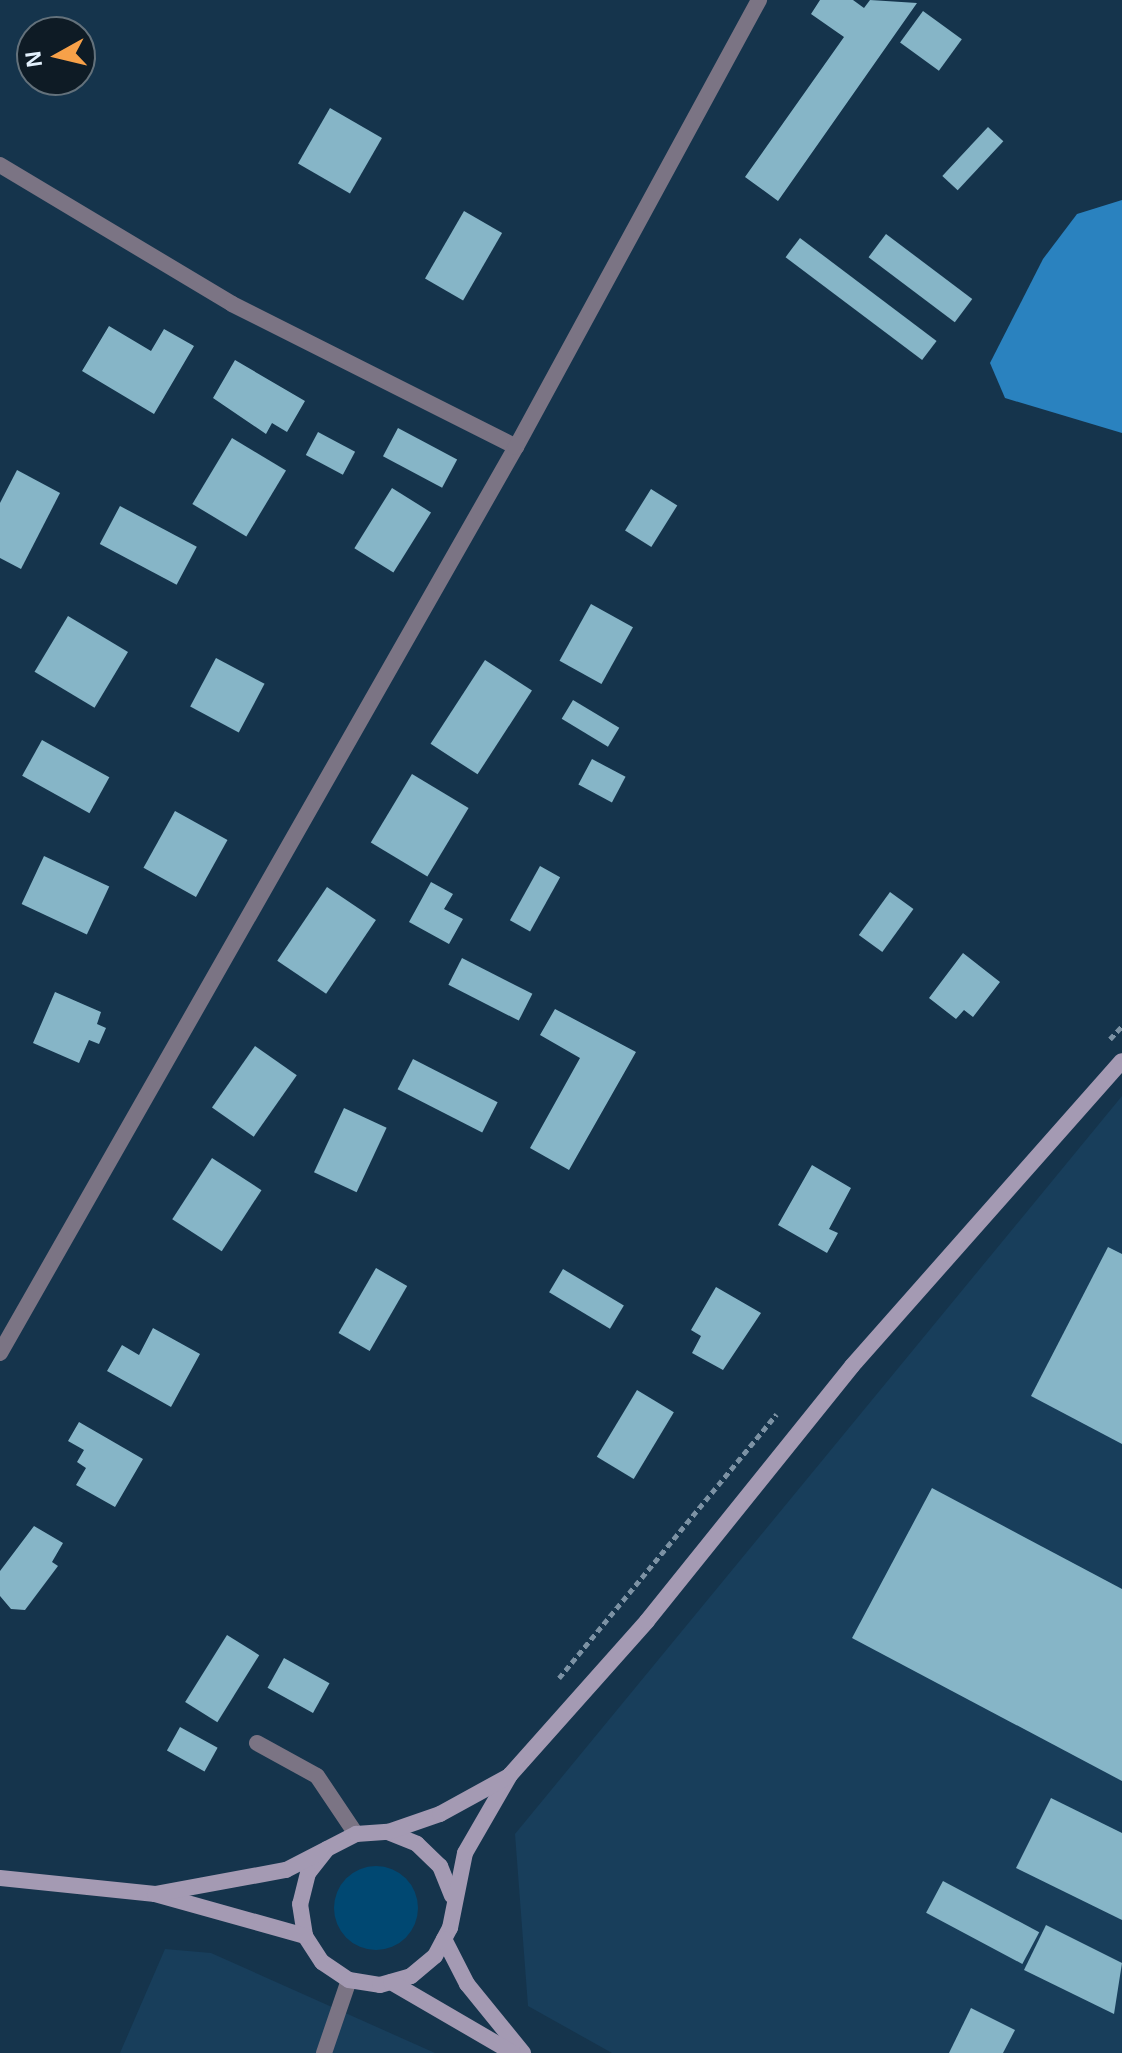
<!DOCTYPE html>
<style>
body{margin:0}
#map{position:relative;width:1122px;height:2053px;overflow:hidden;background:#15344c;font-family:Helvetica,sans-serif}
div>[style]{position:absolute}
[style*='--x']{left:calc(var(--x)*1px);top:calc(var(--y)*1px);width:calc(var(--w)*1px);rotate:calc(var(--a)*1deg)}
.built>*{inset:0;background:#183e5b}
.green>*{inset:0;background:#004872}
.round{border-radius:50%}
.water>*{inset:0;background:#2a82bf}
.building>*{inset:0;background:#86b5c7;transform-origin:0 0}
.path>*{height:5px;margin-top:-2.5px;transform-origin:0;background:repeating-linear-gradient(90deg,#7c92a4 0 6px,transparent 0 10px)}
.lane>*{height:16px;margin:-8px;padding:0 8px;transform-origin:8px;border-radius:8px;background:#7b7484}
.street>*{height:16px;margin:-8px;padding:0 8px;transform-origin:8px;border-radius:8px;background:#7b7484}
.secondary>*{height:16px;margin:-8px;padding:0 8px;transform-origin:8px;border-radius:8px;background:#a49ab3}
span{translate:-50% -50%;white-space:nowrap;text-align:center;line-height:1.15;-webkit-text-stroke:8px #0e1b25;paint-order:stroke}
.north{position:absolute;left:16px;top:16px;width:80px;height:80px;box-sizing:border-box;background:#0e1b25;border:2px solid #63717b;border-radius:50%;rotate:262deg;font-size:22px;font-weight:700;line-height:32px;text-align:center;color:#e3f1fd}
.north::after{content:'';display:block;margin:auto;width:28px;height:36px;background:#f7a149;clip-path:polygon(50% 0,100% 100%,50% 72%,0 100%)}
</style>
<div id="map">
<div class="built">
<div style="clip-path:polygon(1122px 1096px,1122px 2053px,612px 2053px,528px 2006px,515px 1834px)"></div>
<div style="clip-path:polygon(165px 1949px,211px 1953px,435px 2053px,120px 2053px)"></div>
</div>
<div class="green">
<div class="round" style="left:334px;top:1866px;width:84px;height:84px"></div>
</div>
<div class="water">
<div style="clip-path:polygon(1122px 200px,1122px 433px,1005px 398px,990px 363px,1043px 259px,1077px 214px)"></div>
</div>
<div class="building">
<div style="clip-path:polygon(820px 0,853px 0,864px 8px,870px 0,917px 3px,778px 201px,745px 177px,844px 37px,811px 14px)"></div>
<div style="left:923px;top:11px;width:48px;height:39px;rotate:36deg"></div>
<div style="left:330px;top:108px;width:60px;height:64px;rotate:30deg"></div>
<div style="left:988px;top:127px;width:21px;height:67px;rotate:43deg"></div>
<div style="left:464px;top:211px;width:44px;height:78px;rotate:30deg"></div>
<div style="left:886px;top:234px;width:108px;height:29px;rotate:37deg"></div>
<div style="left:800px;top:238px;width:171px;height:24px;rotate:37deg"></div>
<div style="clip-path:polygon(109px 326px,151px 351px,164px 329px,194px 346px,154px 414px,82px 371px)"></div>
<div style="clip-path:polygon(235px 360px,305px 401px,287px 432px,272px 423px,266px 434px,213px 398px)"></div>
<div style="left:398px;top:428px;width:67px;height:32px;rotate:28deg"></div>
<div style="left:318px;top:432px;width:42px;height:26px;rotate:28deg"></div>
<div style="left:232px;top:438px;width:63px;height:77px;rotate:31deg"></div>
<div style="clip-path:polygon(17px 470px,60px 493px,21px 569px,0 558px,0 503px)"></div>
<div style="left:392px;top:488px;width:46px;height:71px;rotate:32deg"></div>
<div style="left:651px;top:489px;width:31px;height:49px;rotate:32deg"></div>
<div style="left:120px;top:506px;width:87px;height:43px;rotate:28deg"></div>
<div style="left:591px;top:604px;width:48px;height:65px;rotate:29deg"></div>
<div style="left:68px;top:616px;width:70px;height:65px;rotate:31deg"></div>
<div style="left:216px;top:658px;width:55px;height:55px;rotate:28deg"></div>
<div style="left:485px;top:660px;width:56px;height:100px;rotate:33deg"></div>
<div style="left:573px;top:700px;width:54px;height:22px;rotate:31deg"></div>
<div style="left:42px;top:740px;width:77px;height:41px;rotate:29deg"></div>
<div style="left:592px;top:759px;width:38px;height:29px;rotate:28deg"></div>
<div style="left:412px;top:774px;width:66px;height:80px;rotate:31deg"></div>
<div style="left:175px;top:811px;width:60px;height:65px;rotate:29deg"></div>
<div style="left:44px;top:856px;width:72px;height:53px;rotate:25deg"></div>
<div style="left:540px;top:866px;width:23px;height:62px;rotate:29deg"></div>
<div style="clip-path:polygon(431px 882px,453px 894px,444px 909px,463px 919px,449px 944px,409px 922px)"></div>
<div style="left:327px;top:887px;width:59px;height:89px;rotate:34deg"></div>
<div style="left:890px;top:892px;width:29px;height:53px;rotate:36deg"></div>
<div style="clip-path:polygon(963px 953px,1000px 982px,973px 1017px,964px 1010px,956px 1019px,929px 998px)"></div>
<div style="left:462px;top:958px;width:79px;height:30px;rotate:27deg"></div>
<div style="clip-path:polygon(55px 992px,101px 1012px,97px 1024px,106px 1028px,99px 1044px,89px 1040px,79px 1063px,33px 1043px)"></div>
<div style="clip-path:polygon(555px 1009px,636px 1052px,569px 1170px,530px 1148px,580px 1058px,540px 1035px)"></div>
<div style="left:255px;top:1046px;width:51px;height:75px;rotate:35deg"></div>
<div style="left:413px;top:1059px;width:95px;height:34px;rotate:27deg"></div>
<div style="left:344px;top:1108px;width:47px;height:71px;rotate:25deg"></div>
<div style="left:212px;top:1158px;width:59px;height:73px;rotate:33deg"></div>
<div style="clip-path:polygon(812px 1165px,851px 1188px,829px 1229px,838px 1233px,827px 1253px,778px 1225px)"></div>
<div style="clip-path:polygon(1108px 1247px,1122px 1254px,1122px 1444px,1031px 1396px)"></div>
<div style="left:376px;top:1268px;width:36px;height:75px;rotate:30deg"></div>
<div style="left:563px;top:1269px;width:71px;height:27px;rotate:31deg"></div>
<div style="clip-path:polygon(716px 1287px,761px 1313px,723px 1370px,692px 1353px,701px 1336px,691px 1330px)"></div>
<div style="clip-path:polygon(153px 1328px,200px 1354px,171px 1407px,107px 1371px,122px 1345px,139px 1355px)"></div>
<div style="left:637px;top:1390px;width:43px;height:78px;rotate:31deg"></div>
<div style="clip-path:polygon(79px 1422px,143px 1459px,115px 1507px,76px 1485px,86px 1468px,77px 1462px,84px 1450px,68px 1441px)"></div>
<div style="clip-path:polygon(932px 1488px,1122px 1589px,1122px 1781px,852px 1638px)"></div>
<div style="clip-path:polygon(34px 1526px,63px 1543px,52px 1562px,58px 1566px,25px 1610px,11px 1609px,0 1596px,0 1571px)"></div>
<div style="left:227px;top:1635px;width:38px;height:79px;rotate:32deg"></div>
<div style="left:284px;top:1658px;width:52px;height:34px;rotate:29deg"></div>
<div style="left:180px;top:1727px;width:43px;height:27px;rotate:29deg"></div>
<div style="clip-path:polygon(1051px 1798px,1122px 1833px,1122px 1920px,1016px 1868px)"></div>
<div style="left:943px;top:1881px;width:109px;height:36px;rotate:28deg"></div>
<div style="clip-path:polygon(1046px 1925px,1122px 1963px,1114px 2014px,1024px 1970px)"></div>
<div style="clip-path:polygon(971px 2008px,1015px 2030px,1003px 2053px,949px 2053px)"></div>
</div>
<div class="path">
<div style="--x:1110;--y:1039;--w:18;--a:-47"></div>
<div style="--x:559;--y:1678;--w:342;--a:-50.5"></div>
</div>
<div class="lane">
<div style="--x:257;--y:1743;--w:68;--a:28.8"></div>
<div style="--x:317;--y:1776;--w:70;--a:56.1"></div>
<div style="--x:324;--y:2053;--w:77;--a:-71.1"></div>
</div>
<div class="street">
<div style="--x:0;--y:165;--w:270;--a:30.9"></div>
<div style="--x:232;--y:304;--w:318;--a:26.7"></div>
<div style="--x:0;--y:1353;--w:1043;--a:-60.34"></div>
<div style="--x:516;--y:447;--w:509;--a:-61.47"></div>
</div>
<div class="secondary">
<div style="--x:388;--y:1832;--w:31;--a:22"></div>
<div style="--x:417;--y:1844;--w:32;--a:44"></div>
<div style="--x:440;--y:1866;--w:32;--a:68"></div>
<div style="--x:327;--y:1849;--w:31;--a:128"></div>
<div style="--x:308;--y:1873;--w:32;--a:104"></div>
<div style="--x:300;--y:1904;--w:32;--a:81"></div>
<div style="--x:305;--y:1936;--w:31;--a:57"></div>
<div style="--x:322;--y:1962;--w:32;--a:34"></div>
<div style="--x:349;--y:1980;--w:31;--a:9"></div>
<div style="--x:380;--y:1985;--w:32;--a:-16"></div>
<div style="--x:411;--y:1976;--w:31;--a:-40"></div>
<div style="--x:435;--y:1956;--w:32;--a:-62"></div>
<div style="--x:450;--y:1928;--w:76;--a:-78.7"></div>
<div style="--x:465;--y:1853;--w:90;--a:-60"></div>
<div style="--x:510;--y:1775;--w:206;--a:-48.3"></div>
<div style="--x:647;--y:1621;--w:327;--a:-51.2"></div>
<div style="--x:852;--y:1366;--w:407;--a:-48.5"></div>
<div style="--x:0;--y:1878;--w:156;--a:5.9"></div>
<div style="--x:155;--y:1894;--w:156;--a:15.6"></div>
<div style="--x:155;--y:1894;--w:133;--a:-10.4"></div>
<div style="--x:286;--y:1870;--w:79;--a:-27.2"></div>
<div style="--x:356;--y:1834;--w:32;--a:-4"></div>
<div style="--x:388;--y:1832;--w:55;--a:-19.1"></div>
<div style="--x:440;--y:1814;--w:79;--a:-28.8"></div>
<div style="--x:444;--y:1939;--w:51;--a:62.9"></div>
<div style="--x:467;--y:1984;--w:89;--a:50.9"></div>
<div style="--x:391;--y:1982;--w:141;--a:30.2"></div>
</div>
<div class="north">N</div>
</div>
